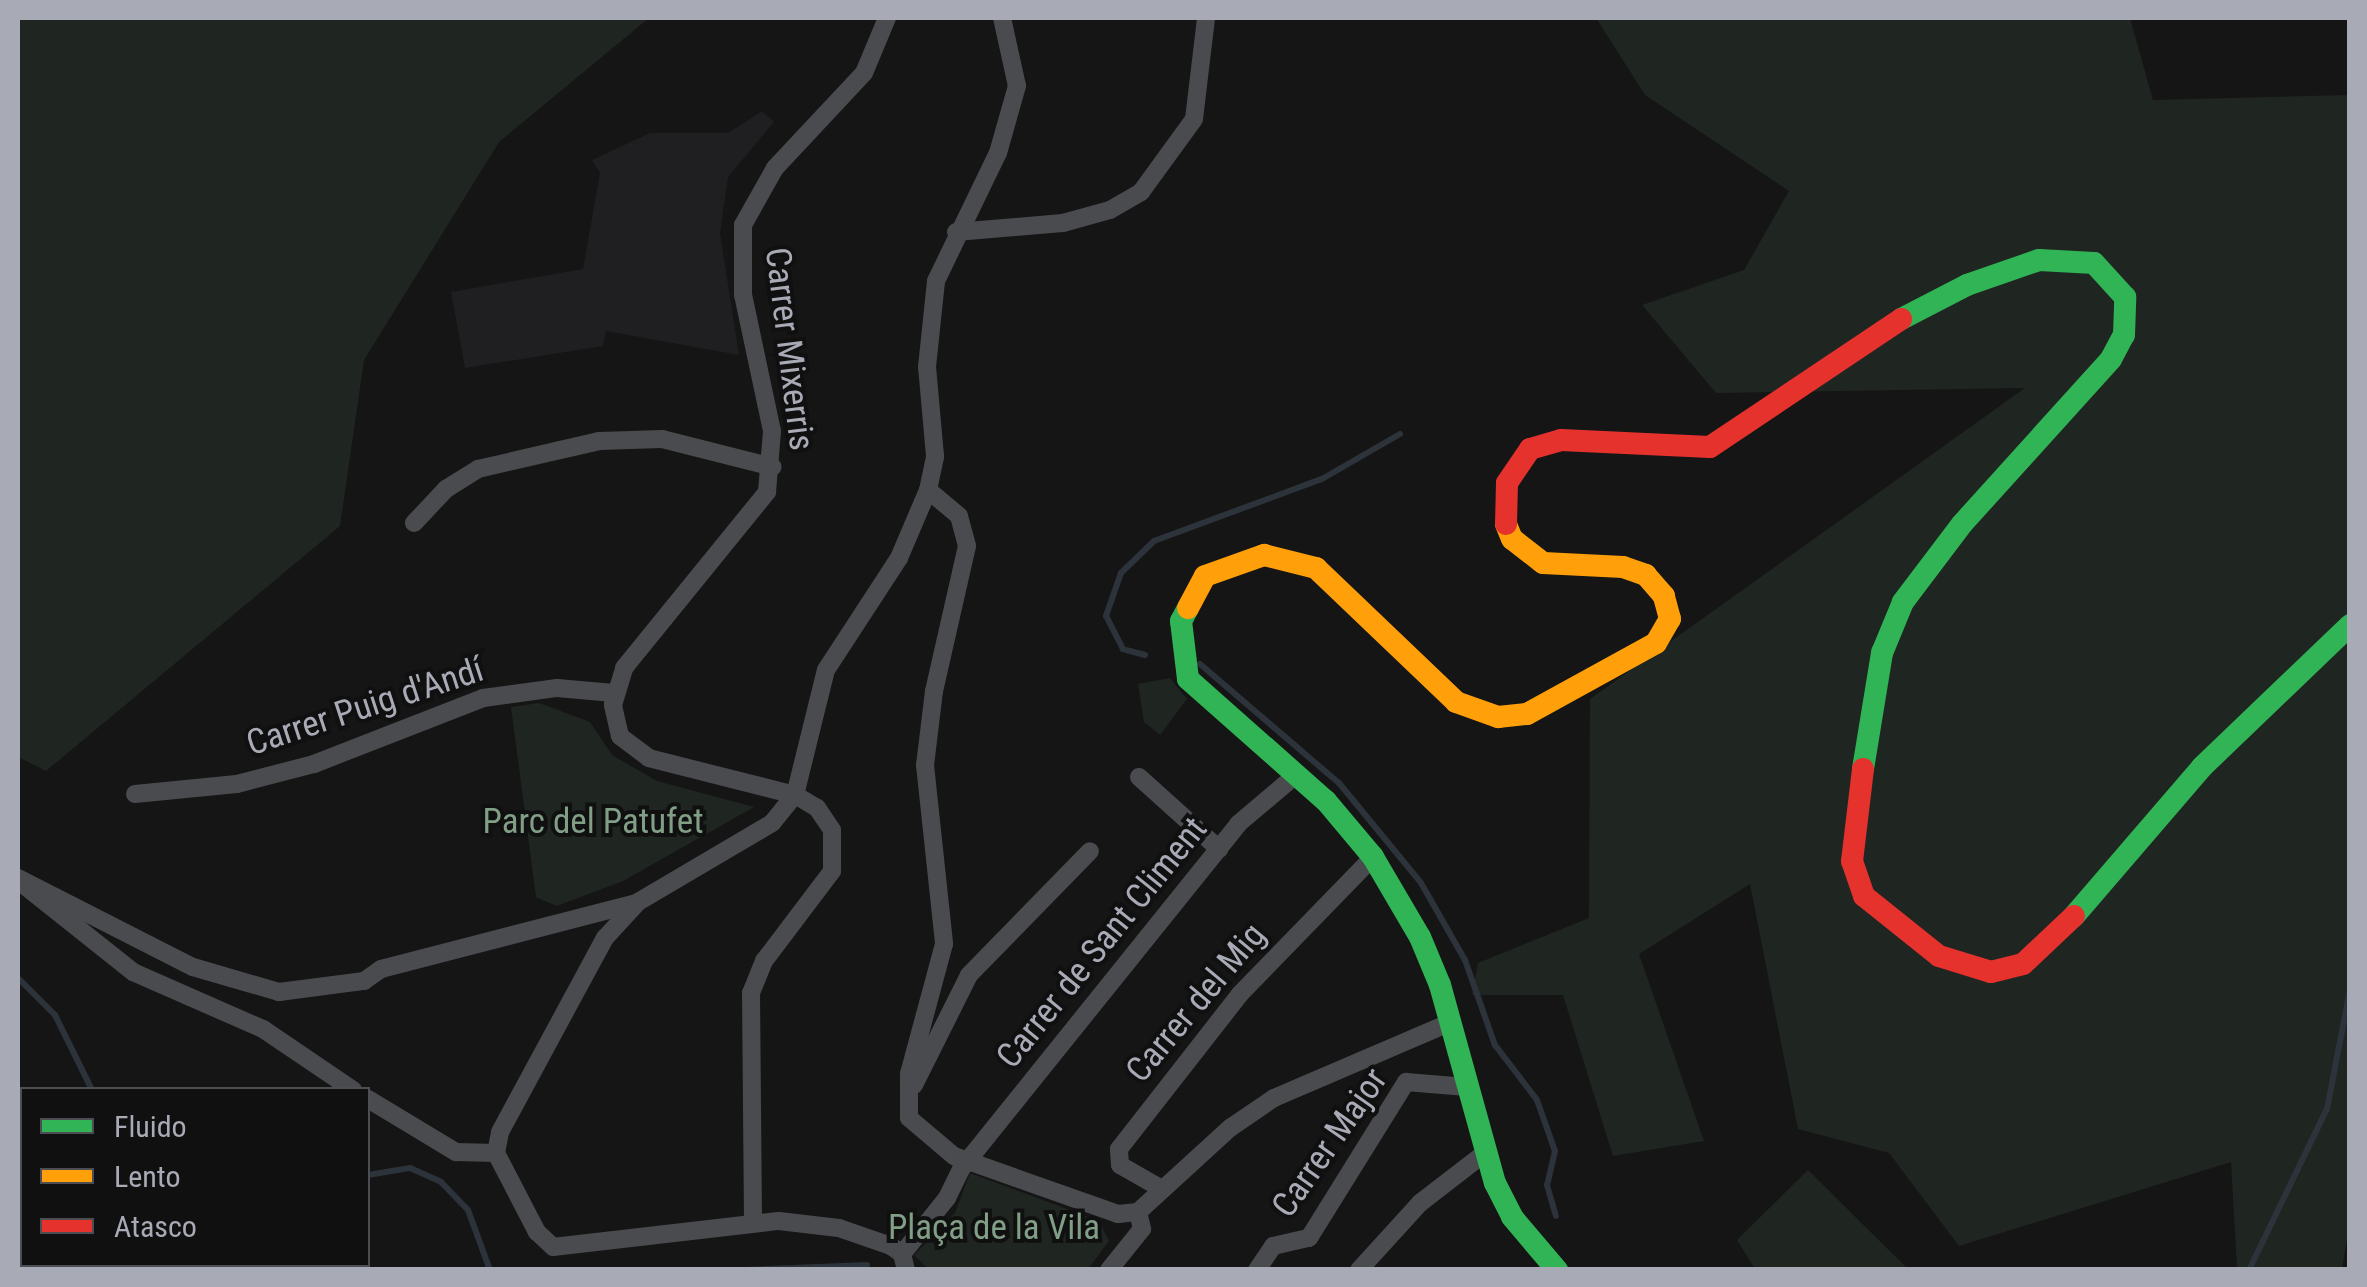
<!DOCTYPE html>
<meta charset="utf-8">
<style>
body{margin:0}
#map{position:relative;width:2367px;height:1287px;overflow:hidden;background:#151516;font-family:"Roboto Condensed",sans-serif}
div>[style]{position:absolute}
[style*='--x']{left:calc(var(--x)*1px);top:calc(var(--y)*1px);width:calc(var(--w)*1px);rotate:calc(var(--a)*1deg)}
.built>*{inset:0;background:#1f1f21}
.green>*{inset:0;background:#1f2521}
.stream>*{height:6px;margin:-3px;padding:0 3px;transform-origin:3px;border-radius:3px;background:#2d333a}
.street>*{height:18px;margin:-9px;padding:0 9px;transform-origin:9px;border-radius:9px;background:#4a4b4e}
.fast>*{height:22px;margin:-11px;padding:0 11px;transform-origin:11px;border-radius:11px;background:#30b455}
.slow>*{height:22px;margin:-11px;padding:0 11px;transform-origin:11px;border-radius:11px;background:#ff9f0a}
.jam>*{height:22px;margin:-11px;padding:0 11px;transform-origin:11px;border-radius:11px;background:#e5322d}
span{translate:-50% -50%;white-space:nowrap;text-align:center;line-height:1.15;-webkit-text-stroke:8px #101011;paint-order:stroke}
.street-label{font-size:35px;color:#a8aab5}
.park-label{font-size:35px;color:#819e87}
.frame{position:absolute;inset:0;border:20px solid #a8aab5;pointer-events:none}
.legend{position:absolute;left:20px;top:1087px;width:350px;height:180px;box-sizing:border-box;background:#101011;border:2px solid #4d4e53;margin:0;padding:12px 18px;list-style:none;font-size:30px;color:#a8aab5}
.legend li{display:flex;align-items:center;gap:20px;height:50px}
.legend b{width:50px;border:2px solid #4d4e53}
</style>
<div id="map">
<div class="built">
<div style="clip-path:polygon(762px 111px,774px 122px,728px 177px,720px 233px,739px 355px,606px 331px,603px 346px,465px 368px,451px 292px,583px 269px,600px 173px,592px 160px,650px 133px,728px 133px)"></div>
<div style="clip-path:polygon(18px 1177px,22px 1264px,62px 1269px,18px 1269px)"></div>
</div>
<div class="green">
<div style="clip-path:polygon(18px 18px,649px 18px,499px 142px,364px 360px,340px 526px,46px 771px,18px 757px)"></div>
<div style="clip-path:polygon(1596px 18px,2130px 18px,2153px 100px,2349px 95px,2350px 1221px,2342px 1269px,2237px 1269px,2231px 1162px,1959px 1246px,1889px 1153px,1798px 1129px,1750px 884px,1639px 954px,1704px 1141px,1613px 1156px,1563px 995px,1472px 995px,1478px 963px,1589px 918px,1590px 699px,2025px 388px,1716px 393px,1642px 305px,1744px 270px,1789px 191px,1645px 95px)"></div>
<div style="clip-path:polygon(1170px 678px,1187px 699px,1160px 735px,1144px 722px,1138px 684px)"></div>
<div style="clip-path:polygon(539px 703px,590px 722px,612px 755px,657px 781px,754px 807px,623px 881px,557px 906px,542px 900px,536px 897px,511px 707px)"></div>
<div style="clip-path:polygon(1808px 1170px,1908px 1269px,1755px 1269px,1737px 1240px)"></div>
<div style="clip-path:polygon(970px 1173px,1099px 1221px,1109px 1241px,1088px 1269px,928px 1269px,914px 1255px,955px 1213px)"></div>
</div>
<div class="stream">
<div style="--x:1145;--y:655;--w:23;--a:-165"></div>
<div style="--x:1123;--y:649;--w:37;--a:-117"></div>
<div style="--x:1106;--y:616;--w:46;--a:-70.8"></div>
<div style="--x:1121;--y:573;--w:46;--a:-44.1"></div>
<div style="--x:1154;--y:541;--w:179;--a:-20.3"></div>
<div style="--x:1322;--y:479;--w:90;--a:-30"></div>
<div style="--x:1200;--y:664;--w:183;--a:40.6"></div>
<div style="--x:1339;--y:783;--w:129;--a:50.6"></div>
<div style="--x:1421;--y:883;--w:89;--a:60.3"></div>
<div style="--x:1465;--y:960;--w:90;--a:70.6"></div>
<div style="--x:1495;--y:1045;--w:69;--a:52.6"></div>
<div style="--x:1537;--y:1100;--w:54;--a:70.6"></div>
<div style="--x:1555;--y:1151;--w:35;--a:103"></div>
<div style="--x:1547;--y:1185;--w:32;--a:74"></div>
<div style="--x:18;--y:978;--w:52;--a:45"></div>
<div style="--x:55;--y:1015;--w:84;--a:63.7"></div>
<div style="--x:368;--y:1175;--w:43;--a:-9.5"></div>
<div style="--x:410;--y:1168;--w:34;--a:24"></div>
<div style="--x:441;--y:1182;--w:39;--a:46"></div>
<div style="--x:468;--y:1210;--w:64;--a:69.9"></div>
<div style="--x:745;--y:1270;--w:122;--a:-2.3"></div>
<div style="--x:2249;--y:1270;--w:179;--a:-64.2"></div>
<div style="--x:2327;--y:1109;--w:122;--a:-79.1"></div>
</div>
<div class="street">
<div style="--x:956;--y:232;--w:107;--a:-4.8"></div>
<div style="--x:1063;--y:223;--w:49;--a:-15.5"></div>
<div style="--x:1110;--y:210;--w:36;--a:-30"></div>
<div style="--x:1141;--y:192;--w:90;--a:-54"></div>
<div style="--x:1194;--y:119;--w:102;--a:-83.2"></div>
<div style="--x:928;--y:490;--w:40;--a:40"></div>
<div style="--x:959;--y:516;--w:31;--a:75"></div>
<div style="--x:967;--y:546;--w:149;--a:102.8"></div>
<div style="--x:934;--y:691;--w:75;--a:96.9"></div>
<div style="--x:925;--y:765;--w:180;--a:83.9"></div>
<div style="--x:944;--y:944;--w:135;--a:105.1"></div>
<div style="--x:909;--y:1074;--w:44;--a:90"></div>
<div style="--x:909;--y:1118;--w:59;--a:40.2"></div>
<div style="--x:954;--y:1156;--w:174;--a:19.5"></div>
<div style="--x:1118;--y:1214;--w:20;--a:-6"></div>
<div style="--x:414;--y:523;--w:47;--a:-46.7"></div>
<div style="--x:446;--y:489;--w:38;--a:-32"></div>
<div style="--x:478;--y:469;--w:124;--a:-13"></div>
<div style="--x:599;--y:441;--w:63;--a:-1.8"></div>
<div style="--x:662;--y:439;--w:114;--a:14.2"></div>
<div style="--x:1139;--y:777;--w:108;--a:42"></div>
<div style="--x:135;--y:794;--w:102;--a:-5.6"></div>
<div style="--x:237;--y:784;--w:80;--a:-14.6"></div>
<div style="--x:314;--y:764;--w:181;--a:-21.3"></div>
<div style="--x:483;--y:698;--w:75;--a:-7.7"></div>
<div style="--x:557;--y:688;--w:57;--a:5"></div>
<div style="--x:18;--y:878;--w:196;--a:27"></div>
<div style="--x:193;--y:967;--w:90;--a:16.2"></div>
<div style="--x:279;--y:992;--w:86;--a:-7.4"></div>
<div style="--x:364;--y:981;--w:21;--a:-35"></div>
<div style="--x:381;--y:969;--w:264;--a:-14.5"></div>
<div style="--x:25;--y:886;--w:138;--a:38.5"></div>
<div style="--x:133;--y:972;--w:142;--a:23.7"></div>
<div style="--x:263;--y:1029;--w:109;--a:34.1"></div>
<div style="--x:914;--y:1085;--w:123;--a:-63.4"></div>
<div style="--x:969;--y:975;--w:173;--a:-45.7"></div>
<div style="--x:368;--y:1099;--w:103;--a:31.1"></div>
<div style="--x:456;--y:1152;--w:40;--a:1.4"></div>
<div style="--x:496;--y:1153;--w:21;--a:-79"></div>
<div style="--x:500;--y:1132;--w:221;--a:-61.6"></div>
<div style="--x:605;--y:938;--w:49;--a:-47.5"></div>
<div style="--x:638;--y:902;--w:156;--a:-30.5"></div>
<div style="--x:772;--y:823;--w:36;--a:-51"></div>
<div style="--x:795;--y:795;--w:129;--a:-76.1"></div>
<div style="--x:826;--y:670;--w:134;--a:-56.9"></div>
<div style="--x:899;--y:558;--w:74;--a:-66.9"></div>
<div style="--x:928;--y:490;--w:35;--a:-78"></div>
<div style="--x:935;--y:456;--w:89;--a:-95.1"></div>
<div style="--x:927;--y:367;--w:86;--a:-84"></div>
<div style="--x:936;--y:281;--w:142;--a:-64.2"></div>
<div style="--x:998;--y:153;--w:70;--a:-74.2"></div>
<div style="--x:1017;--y:86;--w:70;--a:-102.4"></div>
<div style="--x:496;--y:1153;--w:89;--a:62.6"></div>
<div style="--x:537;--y:1232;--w:22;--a:43"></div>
<div style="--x:553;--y:1247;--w:227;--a:-6.6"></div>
<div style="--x:779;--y:1221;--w:60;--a:6.7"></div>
<div style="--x:839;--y:1228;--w:55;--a:19.1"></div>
<div style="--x:891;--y:1246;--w:14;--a:36"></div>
<div style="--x:902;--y:1254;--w:16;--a:76"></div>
<div style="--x:1162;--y:1189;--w:48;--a:-150.3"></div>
<div style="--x:1120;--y:1165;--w:16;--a:-94"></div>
<div style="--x:1119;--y:1149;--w:197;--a:-52"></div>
<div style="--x:1240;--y:994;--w:191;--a:-45.8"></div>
<div style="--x:1138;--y:1212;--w:125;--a:-42.4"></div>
<div style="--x:1230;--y:1128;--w:53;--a:-34.3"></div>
<div style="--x:1274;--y:1098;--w:193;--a:-23.2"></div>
<div style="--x:753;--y:1221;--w:228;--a:-90.5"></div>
<div style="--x:751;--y:993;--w:35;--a:-68"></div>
<div style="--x:764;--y:961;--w:113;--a:-52.9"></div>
<div style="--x:832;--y:871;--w:41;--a:-90"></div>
<div style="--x:832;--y:830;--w:27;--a:-124"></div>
<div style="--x:817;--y:808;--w:26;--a:-149"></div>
<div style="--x:795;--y:795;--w:151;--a:-165.8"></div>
<div style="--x:649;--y:758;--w:36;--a:-143"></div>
<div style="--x:620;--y:736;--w:32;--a:-103"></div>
<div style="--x:613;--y:705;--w:39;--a:-73"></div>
<div style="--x:624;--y:668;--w:227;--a:-50.9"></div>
<div style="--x:767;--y:492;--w:61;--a:-85.3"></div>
<div style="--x:772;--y:431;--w:139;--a:-102"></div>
<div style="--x:743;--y:295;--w:70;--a:-90"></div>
<div style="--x:743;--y:225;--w:65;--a:-60.7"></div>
<div style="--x:775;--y:168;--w:130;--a:-46.9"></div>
<div style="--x:864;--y:73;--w:60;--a:-67.3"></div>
<div style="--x:902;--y:1254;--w:72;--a:-51.2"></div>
<div style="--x:947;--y:1198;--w:32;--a:-64"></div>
<div style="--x:961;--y:1169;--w:442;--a:-51.2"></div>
<div style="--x:1238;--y:824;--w:76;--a:-40.2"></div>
<div style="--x:197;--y:1264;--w:37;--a:9"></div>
<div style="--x:128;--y:1270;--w:8;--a:-50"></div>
<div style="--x:1109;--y:1270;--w:53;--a:-51.2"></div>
<div style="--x:1142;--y:1229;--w:17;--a:-103"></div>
<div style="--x:1257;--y:1270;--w:29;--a:-56"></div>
<div style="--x:1273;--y:1246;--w:37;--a:-13"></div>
<div style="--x:1309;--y:1238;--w:184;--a:-58.1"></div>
<div style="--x:1406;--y:1082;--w:61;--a:4.7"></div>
<div style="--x:1359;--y:1270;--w:91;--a:-47.7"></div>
<div style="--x:1420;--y:1203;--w:82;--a:-37.6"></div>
</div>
<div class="fast">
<div style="--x:1188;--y:608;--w:15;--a:118"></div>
<div style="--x:1181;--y:621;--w:58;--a:83.1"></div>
<div style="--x:1188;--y:679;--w:184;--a:41.5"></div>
<div style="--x:1326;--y:801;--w:73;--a:50"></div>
<div style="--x:1373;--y:857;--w:93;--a:59.6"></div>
<div style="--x:1420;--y:937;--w:52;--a:67.4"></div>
<div style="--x:1440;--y:985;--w:205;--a:74.5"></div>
<div style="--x:1495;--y:1183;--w:38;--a:63"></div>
<div style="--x:1512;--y:1217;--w:70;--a:49.7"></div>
<div style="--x:1863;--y:769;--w:118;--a:-80.7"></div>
<div style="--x:1882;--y:653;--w:55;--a:-67.6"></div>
<div style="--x:1903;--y:602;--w:98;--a:-52.9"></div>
<div style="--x:1962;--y:524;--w:222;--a:-47.9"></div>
<div style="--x:2111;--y:359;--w:27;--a:-62"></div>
<div style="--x:2124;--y:335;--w:38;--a:-88"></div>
<div style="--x:2125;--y:297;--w:46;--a:-132.4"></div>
<div style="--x:2094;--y:263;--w:55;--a:-176.9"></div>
<div style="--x:2039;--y:260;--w:76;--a:160.9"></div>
<div style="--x:1967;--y:285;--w:74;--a:152.7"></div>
<div style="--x:2074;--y:916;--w:196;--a:-49.3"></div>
<div style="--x:2202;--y:767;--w:205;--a:-43.8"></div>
</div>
<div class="slow">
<div style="--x:1188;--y:608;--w:36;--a:-62"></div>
<div style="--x:1205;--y:576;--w:63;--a:-19.6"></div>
<div style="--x:1264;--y:555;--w:54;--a:14"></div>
<div style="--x:1316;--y:568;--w:194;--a:43.7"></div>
<div style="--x:1456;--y:702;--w:45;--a:19.7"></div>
<div style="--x:1498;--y:717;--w:29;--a:-6"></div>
<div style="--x:1527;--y:714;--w:147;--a:-28.8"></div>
<div style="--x:1656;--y:643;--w:28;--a:-60"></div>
<div style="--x:1670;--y:619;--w:24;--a:-105"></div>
<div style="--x:1664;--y:596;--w:28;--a:-131"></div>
<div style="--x:1646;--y:575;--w:24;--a:-161"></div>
<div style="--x:1623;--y:567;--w:80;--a:-177.1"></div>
<div style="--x:1543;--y:563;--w:39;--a:-142"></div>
<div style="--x:1512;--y:539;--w:16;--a:-112"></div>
</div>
<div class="jam">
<div style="--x:1506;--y:524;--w:41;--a:-88.6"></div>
<div style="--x:1507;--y:483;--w:41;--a:-55.9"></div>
<div style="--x:1530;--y:449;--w:32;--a:-16"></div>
<div style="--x:1561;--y:440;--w:149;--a:2.7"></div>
<div style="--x:1710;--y:447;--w:230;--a:-33.8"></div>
<div style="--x:1863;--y:769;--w:93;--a:96.8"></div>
<div style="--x:1852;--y:861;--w:37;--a:71"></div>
<div style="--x:1864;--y:896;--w:96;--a:38.7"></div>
<div style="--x:1939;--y:956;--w:54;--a:17.1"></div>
<div style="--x:1991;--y:972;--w:33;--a:-14"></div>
<div style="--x:2023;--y:964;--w:70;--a:-43.3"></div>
</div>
<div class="street-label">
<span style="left:789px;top:349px;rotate:83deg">Carrer Mixerris</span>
<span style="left:365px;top:707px;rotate:-18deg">Carrer Puig d'Andí</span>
<span style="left:1102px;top:943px;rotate:-51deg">Carrer de Sant Climent</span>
<span style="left:1196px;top:1003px;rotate:-50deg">Carrer del Mig</span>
<span style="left:1330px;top:1143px;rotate:-55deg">Carrer Major</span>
</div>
<div class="park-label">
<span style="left:593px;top:822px">Parc del Patufet</span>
<span style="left:994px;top:1228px">Plaça de la Vila</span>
</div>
<div class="frame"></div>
<ul class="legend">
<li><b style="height:12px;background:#30b455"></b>Fluido</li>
<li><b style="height:12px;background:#ff9f0a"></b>Lento</li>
<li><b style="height:12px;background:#e5322d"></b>Atasco</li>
</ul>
</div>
